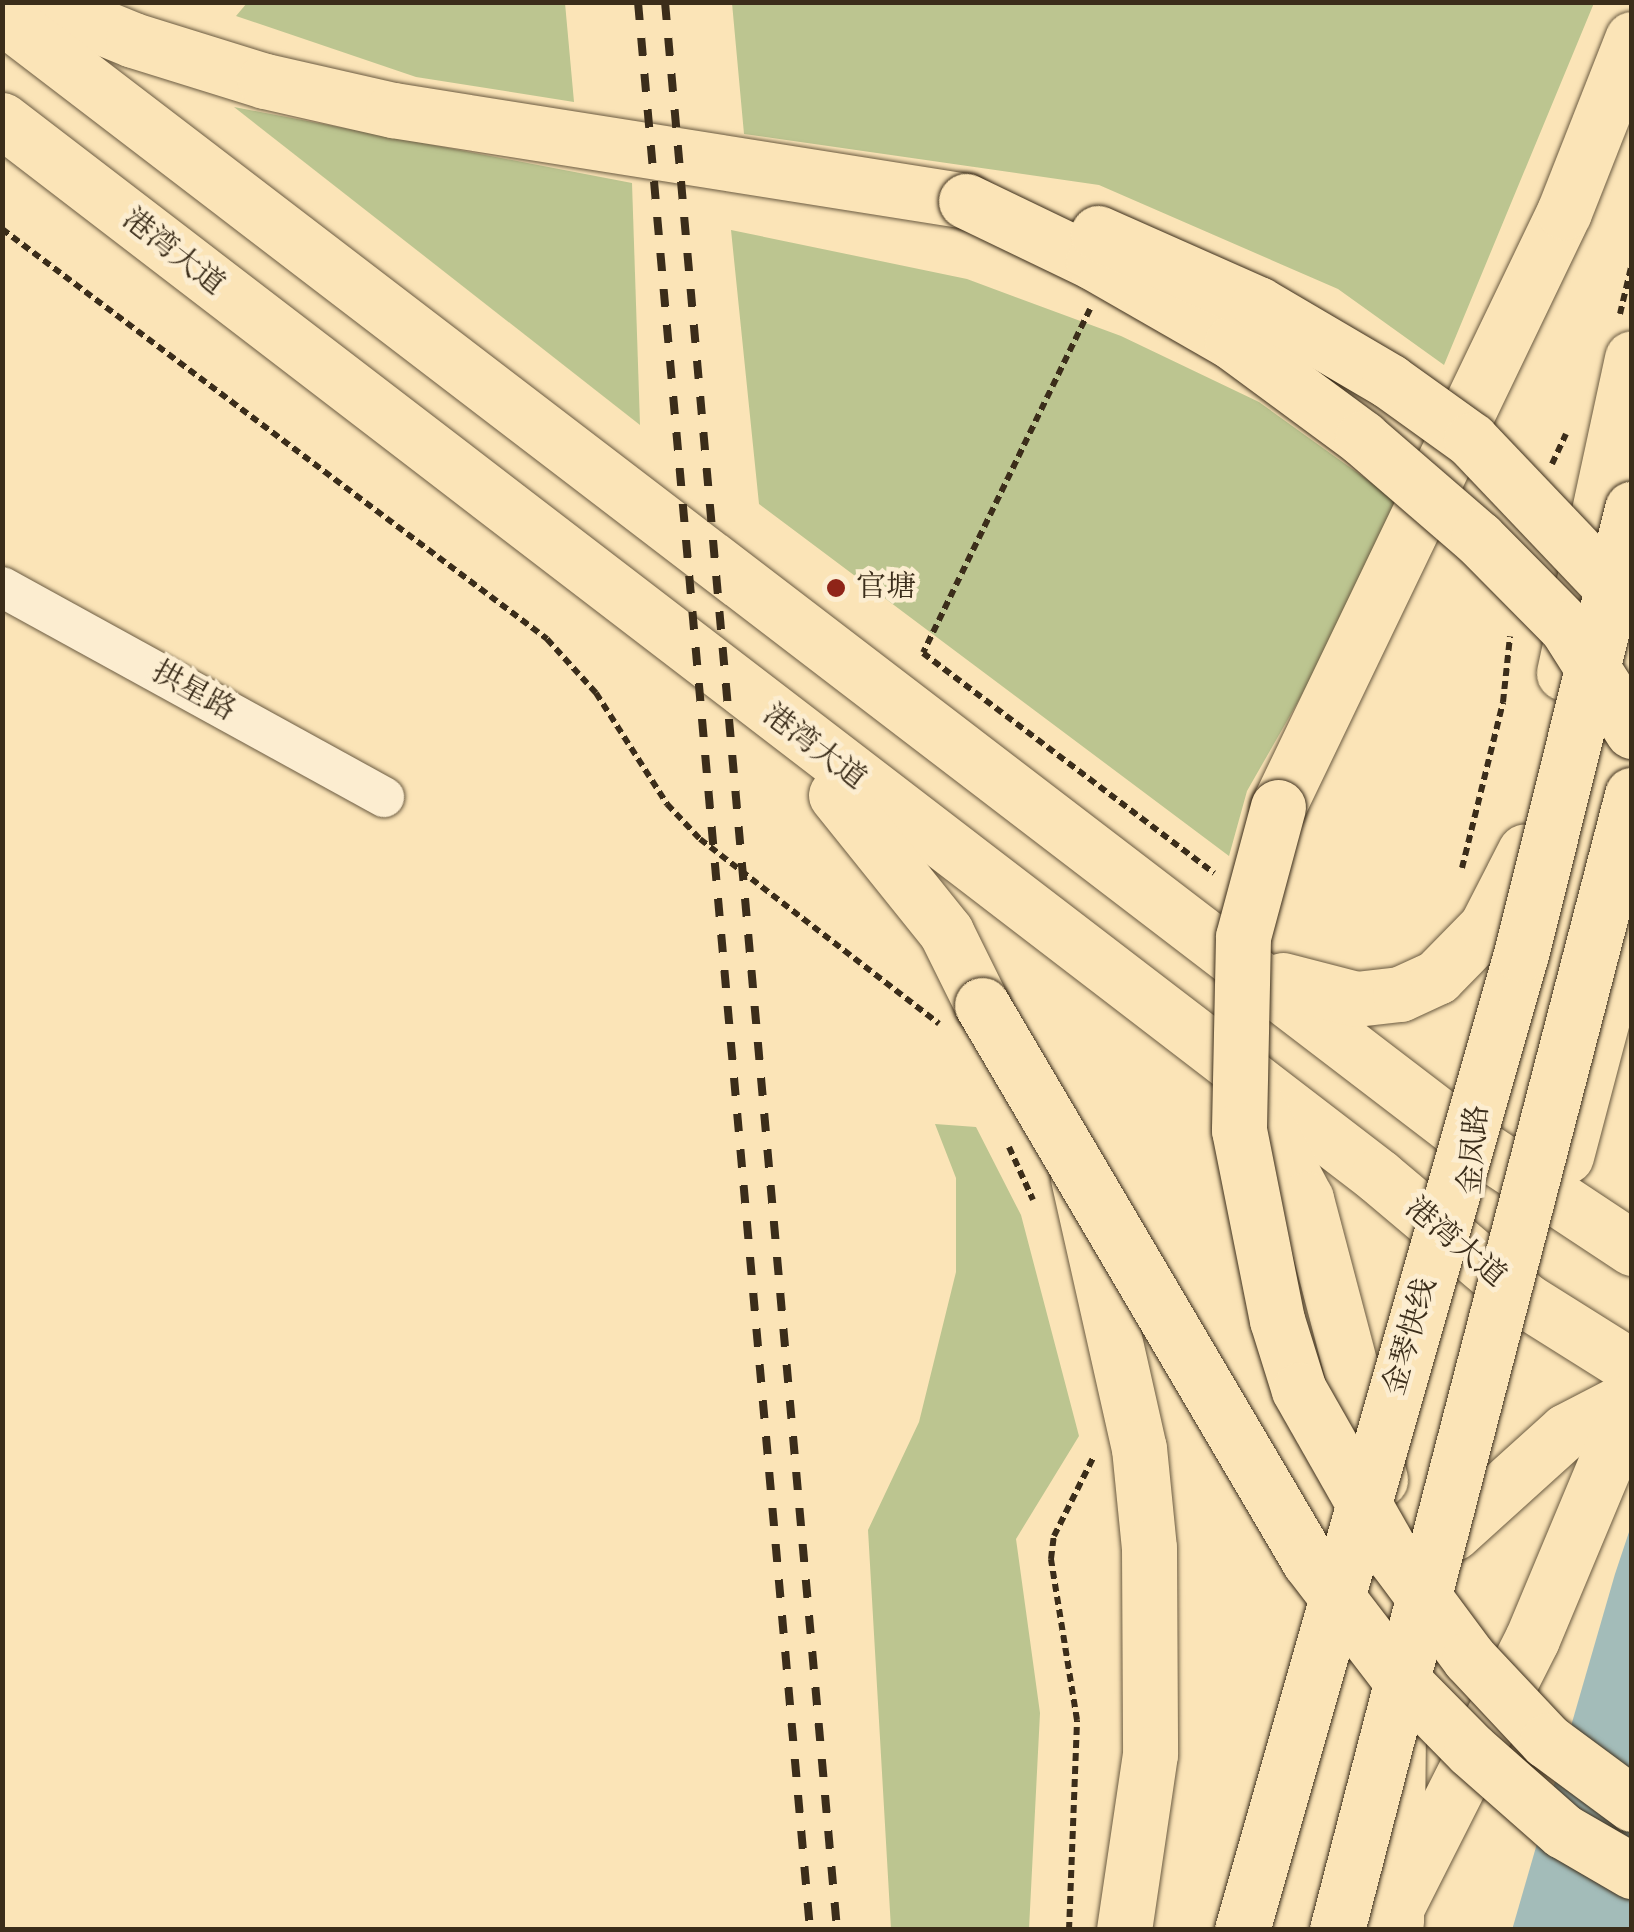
<!DOCTYPE html>
<meta charset="utf-8">
<style>
body{margin:0}
#map{position:relative;width:1634px;height:1932px;overflow:hidden;background:#fbe4b7;font-family:Vollkorn,"Noto Serif SC",serif}
div>[style]{position:absolute}
[style*='--x']{left:calc(var(--x)*1px);top:calc(var(--y)*1px);width:calc(var(--w)*1px);rotate:calc(var(--a)*1deg)}
.green>*{inset:0;background:#bcc590}
.water>*{inset:0;background:#a3bcb9}
.path>*{height:6px;margin-top:-3px;transform-origin:0;background:repeating-linear-gradient(90deg,#3b2d1a 0 8px,transparent 0 13px)}
.roads{filter:drop-shadow(0 0 2px #6b5b41) drop-shadow(0 0 2px #6b5b41)}
.minor>*{height:40px;margin:-20px;padding:0 20px;transform-origin:20px;border-radius:20px;background:#fcedd0}
.primary>*{height:55px;margin:-27.5px;padding:0 27.5px;transform-origin:27.5px;border-radius:27.5px;background:#fbe4b7}
.trunk>*{height:55px;margin:-27.5px;padding:0 27.5px;transform-origin:27.5px;border-radius:27.5px;background:#fbe4b7}
.rail>*{height:8px;margin-top:-4px;transform-origin:0;background:repeating-linear-gradient(90deg,#3b2d1a 0 18px,transparent 0 36px)}
.bridges{filter:drop-shadow(0 0 2px #3b2d1a) drop-shadow(0 0 2px #3b2d1a)}
.trunk-bridge>*{height:55px;margin:-27.5px;padding:0 27.5px;transform-origin:27.5px;border-radius:27.5px;background:#fbe4b7}
.dots>*{width:28px;height:28px;translate:-50% -50%;box-sizing:border-box;border:5px solid #fcedd0;border-radius:50%}
span{translate:-50% -50%;white-space:nowrap;text-align:center;line-height:1.15;-webkit-text-stroke:9px #fcedd0;paint-order:stroke}
.street-label{font-size:30px;color:#3b2d1a}
.poi-label{font-size:30px;color:#3b2d1a}
.left{translate:0 -50%;text-align:left}
.frame{position:absolute;inset:0;border:5px solid #3b2d1a;pointer-events:none}
</style>
<div id="map">
<div class="green">
<div style="clip-path:polygon(247px 3px,565px 3px,574px 102px,416px 77px,236px 16px)"></div>
<div style="clip-path:polygon(732px 3px,732px 2px,1594px 3px,1444px 365px,1338px 289px,1099px 185px,744px 134px)"></div>
<div style="clip-path:polygon(234px 107px,632px 183px,640px 425px)"></div>
<div style="clip-path:polygon(731px 230px,967px 279px,1121px 336px,1259px 402px,1408px 509px,1247px 791px,1229px 856px,759px 504px)"></div>
<div style="clip-path:polygon(935px 1124px,976px 1127px,1021px 1215px,1079px 1436px,1016px 1539px,1040px 1713px,1029px 1929px,891px 1929px,868px 1530px,919px 1422px,956px 1272px,956px 1178px)"></div>
</div>
<div class="water">
<div style="clip-path:polygon(1631px 1526px,1631px 1929px,1512px 1930px,1615px 1574px)"></div>
</div>
<div class="path">
<div style="--x:2;--y:229;--w:682;--a:36.95"></div>
<div style="--x:547;--y:639;--w:73;--a:47.8"></div>
<div style="--x:596;--y:693;--w:132;--a:57.4"></div>
<div style="--x:667;--y:804;--w:48;--a:46.7"></div>
<div style="--x:700;--y:839;--w:302;--a:37.7"></div>
<div style="--x:1090;--y:309;--w:382;--a:115.9"></div>
<div style="--x:923;--y:653;--w:365;--a:37.1"></div>
<div style="--x:1620;--y:314;--w:52;--a:-76.8"></div>
<div style="--x:1552;--y:464;--w:33;--a:-65"></div>
<div style="--x:1462;--y:868;--w:171;--a:-76.1"></div>
<div style="--x:1503;--y:702;--w:66;--a:-83.9"></div>
<div style="--x:1009;--y:1147;--w:58;--a:65.6"></div>
<div style="--x:1069;--y:1930;--w:210;--a:-87.8"></div>
<div style="--x:1077;--y:1720;--w:163;--a:-99.2"></div>
<div style="--x:1051;--y:1559;--w:23;--a:-83"></div>
<div style="--x:1054;--y:1536;--w:87;--a:-63.4"></div>
</div>
<div class="roads">
<div class="minor">
<div style="--x:2;--y:587;--w:436;--a:28.8"></div>
</div>
<div class="primary">
<div style="--x:1564;--y:673;--w:322;--a:-77.8"></div>
<div style="--x:1566;--y:1156;--w:258;--a:-75.2"></div>
<div style="--x:1396;--y:1922;--w:189;--a:-89.4"></div>
</div>
<div class="trunk">
<div style="--x:40;--y:2;--w:100;--a:22.2"></div>
<div style="--x:133;--y:40;--w:138;--a:17.3"></div>
<div style="--x:265;--y:81;--w:131;--a:12.8"></div>
<div style="--x:393;--y:110;--w:580;--a:9.02"></div>
<div style="--x:2;--y:16;--w:1862;--a:37.43"></div>
<div style="--x:1481;--y:1148;--w:181;--a:33.5"></div>
<div style="--x:2;--y:120;--w:1735;--a:37.5"></div>
<div style="--x:1378;--y:1176;--w:192;--a:40.1"></div>
<div style="--x:1525;--y:1300;--w:126;--a:32.1"></div>
<div style="--x:836;--y:795;--w:176;--a:51.2"></div>
<div style="--x:946;--y:932;--w:81;--a:63.7"></div>
<div style="--x:1278;--y:807;--w:660;--a:-64.33"></div>
<div style="--x:1564;--y:212;--w:186;--a:-68.5"></div>
<div style="--x:1631;--y:911;--w:16;--a:86"></div>
<div style="--x:1283;--y:980;--w:75;--a:14.6"></div>
<div style="--x:1356;--y:999;--w:44;--a:-6.5"></div>
<div style="--x:1400;--y:994;--w:41;--a:-24.7"></div>
<div style="--x:1437;--y:977;--w:70;--a:-45.6"></div>
<div style="--x:1486;--y:927;--w:85;--a:-62.8"></div>
<div style="--x:1248;--y:1090;--w:123;--a:62"></div>
<div style="--x:1306;--y:1199;--w:290;--a:75.2"></div>
<div style="--x:1078;--y:1178;--w:277;--a:77.3"></div>
<div style="--x:1139;--y:1448;--w:100;--a:84.3"></div>
<div style="--x:1149;--y:1548;--w:206;--a:89.7"></div>
<div style="--x:1150;--y:1754;--w:178;--a:98.4"></div>
<div style="--x:1453;--y:1533;--w:152;--a:-42.1"></div>
<div style="--x:1566;--y:1431;--w:74;--a:-27.3"></div>
<div style="--x:1385;--y:1930;--w:326;--a:-63.2"></div>
<div style="--x:1532;--y:1639;--w:259;--a:-67.3"></div>
</div>
</div>
<div class="rail">
<div style="--x:638;--y:2;--w:1936;--a:84.9"></div>
<div style="--x:665;--y:2;--w:1936;--a:84.9"></div>
</div>
<div class="bridges">
<div class="trunk-bridge">
<div style="--x:966;--y:201;--w:141;--a:25.7"></div>
<div style="--x:1093;--y:262;--w:160;--a:29.9"></div>
<div style="--x:1232;--y:342;--w:162;--a:36.4"></div>
<div style="--x:1362;--y:438;--w:153;--a:40.8"></div>
<div style="--x:1478;--y:538;--w:127;--a:45.3"></div>
<div style="--x:1567;--y:628;--w:122;--a:57.7"></div>
<div style="--x:1098;--y:233;--w:175;--a:23.9"></div>
<div style="--x:1258;--y:304;--w:152;--a:30.4"></div>
<div style="--x:1389;--y:381;--w:101;--a:35.7"></div>
<div style="--x:1471;--y:440;--w:231;--a:46.4"></div>
<div style="--x:1278;--y:807;--w:135;--a:105.1"></div>
<div style="--x:1243;--y:937;--w:193;--a:91.2"></div>
<div style="--x:1239;--y:1130;--w:194;--a:78.7"></div>
<div style="--x:1277;--y:1320;--w:73;--a:72.6"></div>
<div style="--x:1299;--y:1390;--w:192;--a:60.4"></div>
<div style="--x:1394;--y:1557;--w:126;--a:53.4"></div>
<div style="--x:1469;--y:1658;--w:114;--a:46.8"></div>
<div style="--x:1547;--y:1741;--w:106;--a:36.5"></div>
<div style="--x:982;--y:1005;--w:645;--a:59.54"></div>
<div style="--x:1309;--y:1561;--w:141;--a:52.5"></div>
<div style="--x:1395;--y:1673;--w:108;--a:45.4"></div>
<div style="--x:1471;--y:1750;--w:123;--a:41.4"></div>
<div style="--x:1563;--y:1831;--w:80;--a:30.1"></div>
<div style="--x:1242;--y:1930;--w:1015;--a:-74.05"></div>
<div style="--x:1521;--y:954;--w:459;--a:-76"></div>
<div style="--x:1337;--y:1930;--w:1173;--a:-75.43"></div>
</div>
</div>
<div class="dots">
<div style="left:836px;top:588px;background:#8f2418"></div>
</div>
<div class="street-label">
<span style="left:173px;top:253px;rotate:38deg">港湾大道</span>
<span style="left:193px;top:692px;rotate:29deg">拱星路</span>
<span style="left:814px;top:748px;rotate:37deg">港湾大道</span>
<span style="left:1475px;top:1150px;rotate:-85deg">金凤路</span>
<span style="left:1455px;top:1243px;rotate:40deg">港湾大道</span>
<span style="left:1411px;top:1337px;rotate:-74deg">金琴快线</span>
</div>
<div class="poi-label">
<span class="left" style="left:856px;top:588px">官塘</span>
</div>
<div class="frame"></div>
</div>
